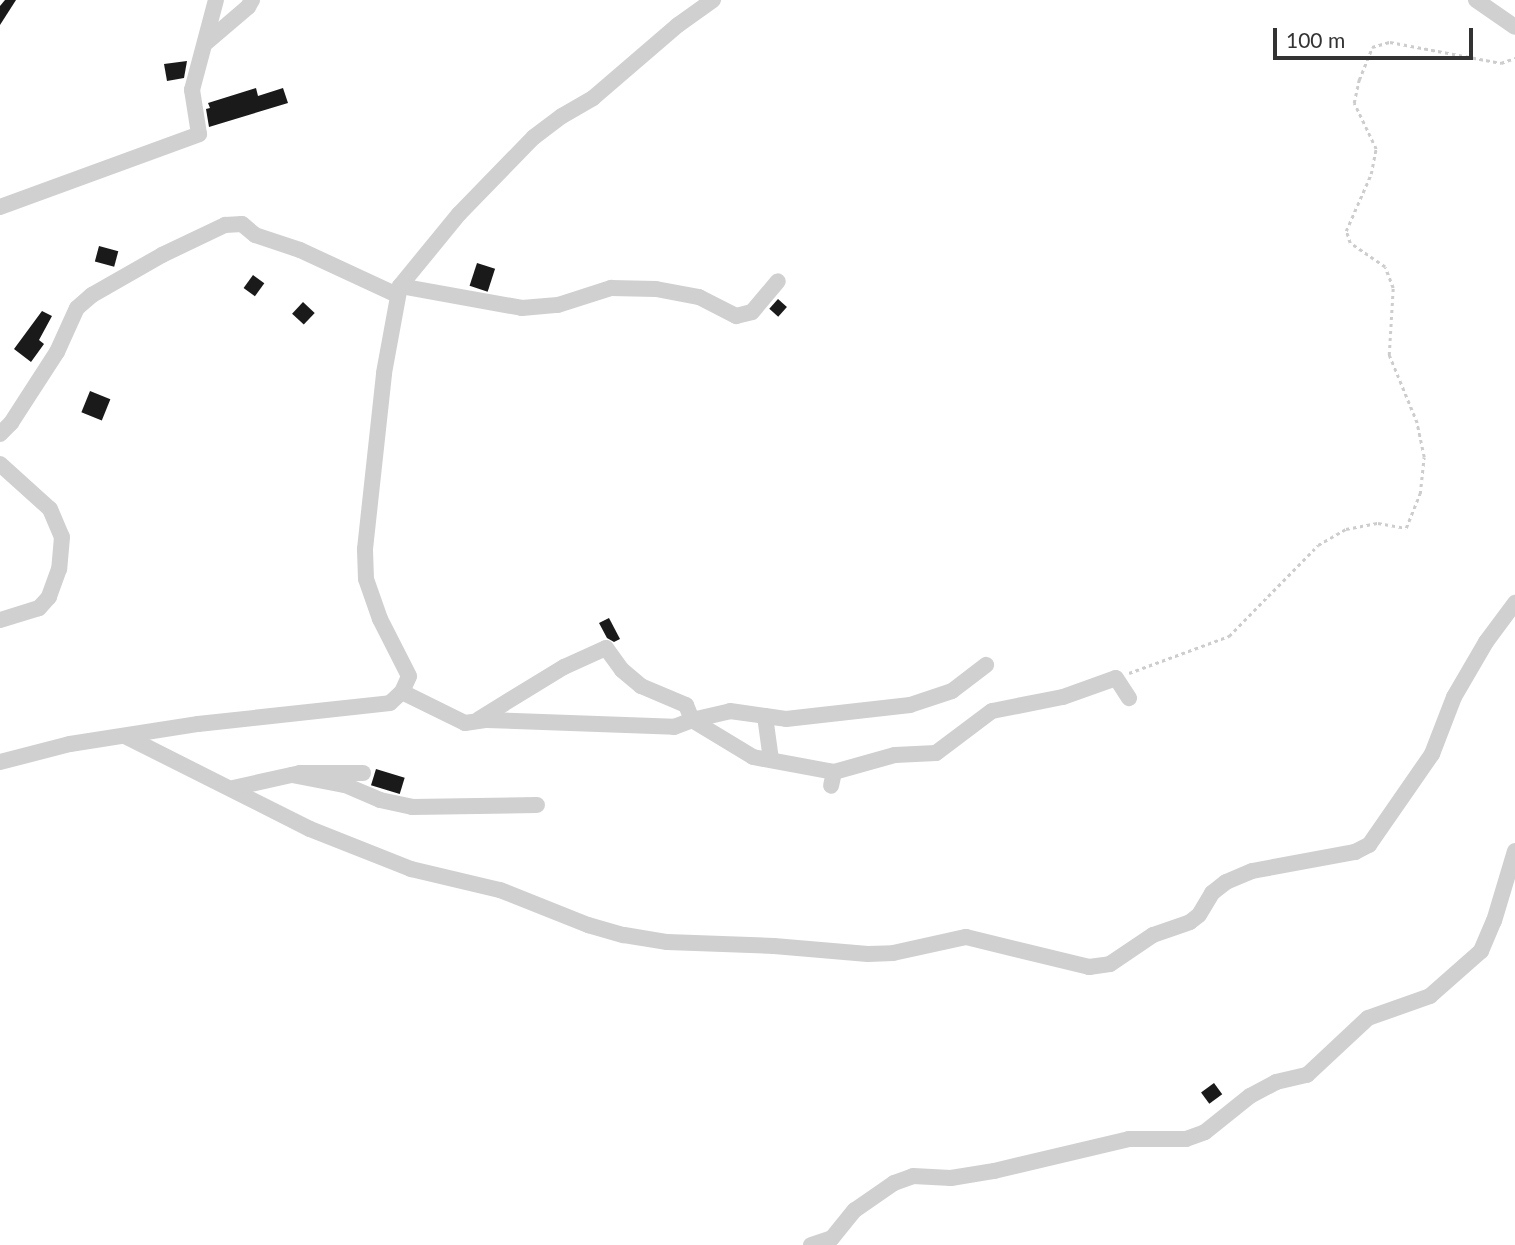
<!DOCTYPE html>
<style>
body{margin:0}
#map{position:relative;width:1515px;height:1245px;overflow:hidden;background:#fff;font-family:Lato,sans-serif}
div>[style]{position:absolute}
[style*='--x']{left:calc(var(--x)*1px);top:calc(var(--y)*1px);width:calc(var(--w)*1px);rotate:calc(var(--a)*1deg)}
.building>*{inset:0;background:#1a1a1a;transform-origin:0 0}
.path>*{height:2.5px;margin-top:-1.25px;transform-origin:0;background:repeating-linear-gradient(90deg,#cdcdcd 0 3.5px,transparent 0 7px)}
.street>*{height:16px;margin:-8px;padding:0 8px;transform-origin:8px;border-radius:8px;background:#d0d0d0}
span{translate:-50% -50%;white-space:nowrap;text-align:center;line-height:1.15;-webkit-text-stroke:7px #fff;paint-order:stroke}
.scale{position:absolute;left:1273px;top:28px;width:200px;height:32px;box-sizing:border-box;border:4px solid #333;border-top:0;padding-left:9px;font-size:21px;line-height:24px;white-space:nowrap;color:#333;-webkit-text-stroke:5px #fff;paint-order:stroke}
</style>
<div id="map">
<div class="building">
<div style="clip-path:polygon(5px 0,16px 0,0 25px,0 6px)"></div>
<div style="clip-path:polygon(187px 61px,184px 78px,167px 81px,164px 64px)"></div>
<div style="clip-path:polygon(256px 88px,258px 96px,283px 88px,288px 103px,209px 127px,206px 109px,210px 108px,208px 103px)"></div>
<div style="left:99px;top:246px;width:20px;height:16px;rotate:15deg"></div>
<div style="left:477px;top:263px;width:19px;height:24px;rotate:18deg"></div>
<div style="left:253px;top:275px;width:14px;height:16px;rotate:36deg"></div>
<div style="left:778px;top:299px;width:12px;height:13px;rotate:42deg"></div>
<div style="left:303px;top:302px;width:16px;height:16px;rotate:43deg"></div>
<div style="clip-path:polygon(42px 311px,52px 316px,39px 340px,44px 344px,31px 362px,14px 349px)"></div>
<div style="left:90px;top:391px;width:22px;height:23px;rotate:22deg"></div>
<div style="clip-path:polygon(609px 618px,620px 639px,614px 642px,607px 638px,599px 623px)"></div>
<div style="left:376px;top:769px;width:30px;height:17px;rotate:17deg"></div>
<div style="left:1214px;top:1083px;width:14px;height:16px;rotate:54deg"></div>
</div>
<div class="path">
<div style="--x:1129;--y:673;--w:107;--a:-20.3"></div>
<div style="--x:1229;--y:636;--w:127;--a:-45.6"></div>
<div style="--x:1318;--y:545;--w:32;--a:-30"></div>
<div style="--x:1346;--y:529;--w:33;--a:-11"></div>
<div style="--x:1378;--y:523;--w:28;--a:10"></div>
<div style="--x:1406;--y:528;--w:37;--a:-68"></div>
<div style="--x:1420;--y:494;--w:37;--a:-84"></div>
<div style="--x:1424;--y:457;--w:35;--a:-102"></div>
<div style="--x:1417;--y:423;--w:74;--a:-112.4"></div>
<div style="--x:1389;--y:355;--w:67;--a:-86.6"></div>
<div style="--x:1393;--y:288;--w:22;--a:-111"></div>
<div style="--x:1385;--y:267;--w:42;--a:-145.6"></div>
<div style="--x:1350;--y:243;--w:13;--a:-108"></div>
<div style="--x:1346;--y:231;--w:62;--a:-66.3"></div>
<div style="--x:1371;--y:174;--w:25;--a:-79"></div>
<div style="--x:1376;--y:149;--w:51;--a:-115.6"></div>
<div style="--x:1354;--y:103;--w:24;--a:-78"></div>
<div style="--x:1359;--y:80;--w:35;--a:-68"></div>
<div style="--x:1372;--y:47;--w:19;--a:-16"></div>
<div style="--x:1390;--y:42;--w:113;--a:10.7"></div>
<div style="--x:1501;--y:63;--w:15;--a:-20"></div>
</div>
<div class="street">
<div style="--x:1476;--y:0;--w:47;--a:34.7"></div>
<div style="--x:207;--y:42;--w:54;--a:-40.5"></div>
<div style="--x:248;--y:7;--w:8;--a:-60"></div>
<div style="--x:0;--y:207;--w:212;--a:-20.1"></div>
<div style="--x:199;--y:134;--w:45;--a:-99"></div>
<div style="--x:192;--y:90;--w:93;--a:-75.1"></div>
<div style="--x:400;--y:286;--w:124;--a:10.2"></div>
<div style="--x:522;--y:308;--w:36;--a:-5"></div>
<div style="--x:558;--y:305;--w:56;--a:-17.8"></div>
<div style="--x:611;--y:288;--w:45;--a:1.3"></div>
<div style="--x:656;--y:289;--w:44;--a:10.5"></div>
<div style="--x:699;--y:297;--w:42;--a:27.2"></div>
<div style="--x:736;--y:316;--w:16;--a:-14"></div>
<div style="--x:752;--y:312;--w:40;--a:-50"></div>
<div style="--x:0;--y:434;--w:16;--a:-45"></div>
<div style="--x:11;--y:423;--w:85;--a:-57.1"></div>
<div style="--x:57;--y:352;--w:48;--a:-65.6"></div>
<div style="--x:77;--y:308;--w:20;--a:-41"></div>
<div style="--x:92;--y:295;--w:81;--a:-29.7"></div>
<div style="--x:162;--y:255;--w:70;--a:-25.5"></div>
<div style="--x:225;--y:225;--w:17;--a:-3"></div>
<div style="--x:242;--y:224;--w:17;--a:40"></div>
<div style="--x:255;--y:235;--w:47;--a:18.4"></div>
<div style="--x:300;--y:250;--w:107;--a:24.9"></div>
<div style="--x:0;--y:464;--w:67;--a:42"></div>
<div style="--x:50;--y:509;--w:30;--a:67"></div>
<div style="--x:62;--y:537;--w:32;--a:95"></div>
<div style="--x:59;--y:569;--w:30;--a:110"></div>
<div style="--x:49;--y:597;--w:15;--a:132"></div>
<div style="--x:39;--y:608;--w:41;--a:162.9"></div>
<div style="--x:402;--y:692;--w:70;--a:26.2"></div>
<div style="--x:465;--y:723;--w:22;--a:-8"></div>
<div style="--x:487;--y:720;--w:187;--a:2.1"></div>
<div style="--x:674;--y:727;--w:19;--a:-21"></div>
<div style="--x:692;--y:720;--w:71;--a:31.2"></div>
<div style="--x:753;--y:757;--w:82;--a:10.5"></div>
<div style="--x:834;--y:772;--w:14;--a:102"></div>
<div style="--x:765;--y:716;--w:21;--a:8"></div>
<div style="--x:786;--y:719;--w:125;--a:-6.4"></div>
<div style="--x:910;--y:705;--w:44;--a:-18.4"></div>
<div style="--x:952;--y:691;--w:43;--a:-37.4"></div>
<div style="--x:479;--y:719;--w:100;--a:-31.5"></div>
<div style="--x:564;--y:667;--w:46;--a:-24.3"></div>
<div style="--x:606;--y:648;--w:27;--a:54"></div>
<div style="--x:622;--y:670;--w:25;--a:40"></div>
<div style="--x:641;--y:686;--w:49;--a:22.9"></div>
<div style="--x:686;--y:705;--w:16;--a:68"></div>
<div style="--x:692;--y:720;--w:39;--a:-13"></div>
<div style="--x:730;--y:711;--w:35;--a:8"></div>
<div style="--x:765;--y:716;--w:44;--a:82.2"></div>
<div style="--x:125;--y:736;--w:207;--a:26.7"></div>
<div style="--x:310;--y:829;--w:109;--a:21.6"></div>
<div style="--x:411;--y:869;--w:91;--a:13.3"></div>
<div style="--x:500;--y:890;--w:95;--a:21.7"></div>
<div style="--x:588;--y:925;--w:37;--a:16"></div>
<div style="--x:624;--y:935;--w:44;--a:9.2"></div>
<div style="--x:667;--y:942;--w:107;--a:2.1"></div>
<div style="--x:774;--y:946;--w:94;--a:4.9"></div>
<div style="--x:868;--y:954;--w:25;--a:-2"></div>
<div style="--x:893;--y:953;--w:75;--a:-12.4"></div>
<div style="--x:966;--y:937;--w:127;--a:13.7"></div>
<div style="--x:1089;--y:967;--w:21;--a:-8"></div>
<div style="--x:1110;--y:964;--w:52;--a:-34"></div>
<div style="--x:1153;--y:935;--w:39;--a:-19"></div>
<div style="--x:1190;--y:922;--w:11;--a:-38"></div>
<div style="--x:1199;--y:915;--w:26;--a:-59"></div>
<div style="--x:1212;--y:893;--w:18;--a:-38"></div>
<div style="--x:1226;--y:882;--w:28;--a:-23"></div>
<div style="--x:1252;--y:871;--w:105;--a:-10.5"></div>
<div style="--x:1355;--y:852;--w:16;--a:-27"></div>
<div style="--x:1369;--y:845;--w:111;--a:-55.3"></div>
<div style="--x:1432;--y:754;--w:61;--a:-68.9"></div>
<div style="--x:1454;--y:697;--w:64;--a:-59.8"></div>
<div style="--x:1486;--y:642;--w:49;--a:-53.4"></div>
<div style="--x:0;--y:762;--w:72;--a:-14.4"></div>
<div style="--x:70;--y:744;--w:130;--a:-8.9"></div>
<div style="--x:198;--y:724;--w:193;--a:-6.2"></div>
<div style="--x:390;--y:703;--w:16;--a:-43"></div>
<div style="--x:402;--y:692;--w:17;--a:-66"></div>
<div style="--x:409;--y:676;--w:64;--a:-117"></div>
<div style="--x:380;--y:619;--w:42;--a:-109.3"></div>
<div style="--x:366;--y:579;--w:30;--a:-92"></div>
<div style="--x:365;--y:549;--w:177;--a:-83.8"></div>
<div style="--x:384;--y:373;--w:88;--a:-79.6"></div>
<div style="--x:400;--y:286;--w:93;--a:-50.7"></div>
<div style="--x:459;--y:214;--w:107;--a:-45.8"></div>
<div style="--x:534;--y:137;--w:35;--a:-37"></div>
<div style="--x:562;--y:116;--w:36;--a:-30"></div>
<div style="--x:593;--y:98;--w:112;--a:-40.7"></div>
<div style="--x:678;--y:25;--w:43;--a:-35.5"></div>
<div style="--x:834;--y:772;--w:63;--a:-15.6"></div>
<div style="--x:895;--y:755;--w:41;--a:-2.8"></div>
<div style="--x:936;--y:753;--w:70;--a:-36.9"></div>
<div style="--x:992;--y:711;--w:72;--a:-11.2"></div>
<div style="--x:1063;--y:697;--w:56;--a:-19.7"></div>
<div style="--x:1116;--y:678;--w:24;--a:57"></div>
<div style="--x:292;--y:775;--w:54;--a:10.7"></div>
<div style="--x:345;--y:785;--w:38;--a:23"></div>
<div style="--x:380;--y:800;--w:33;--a:12"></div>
<div style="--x:412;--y:807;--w:125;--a:-0.9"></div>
<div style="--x:233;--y:788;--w:69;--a:-12.6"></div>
<div style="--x:300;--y:773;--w:63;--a:0"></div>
<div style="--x:811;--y:1245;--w:22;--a:-18"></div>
<div style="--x:832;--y:1238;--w:36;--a:-51"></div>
<div style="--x:855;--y:1210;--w:47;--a:-34.7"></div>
<div style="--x:894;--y:1183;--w:20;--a:-20"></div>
<div style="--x:913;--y:1176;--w:38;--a:3"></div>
<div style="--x:951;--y:1178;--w:44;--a:-9.2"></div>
<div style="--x:994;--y:1171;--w:139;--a:-13.3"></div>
<div style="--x:1129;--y:1139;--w:57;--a:0"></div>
<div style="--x:1186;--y:1139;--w:20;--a:-20"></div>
<div style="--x:1205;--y:1132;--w:58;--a:-38.7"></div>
<div style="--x:1250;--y:1096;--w:30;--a:-28"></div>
<div style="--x:1276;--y:1082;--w:32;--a:-13"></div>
<div style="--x:1307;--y:1075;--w:83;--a:-43.1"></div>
<div style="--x:1368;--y:1018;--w:66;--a:-19.5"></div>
<div style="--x:1430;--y:996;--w:68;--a:-41.4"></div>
<div style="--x:1481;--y:951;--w:33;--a:-67"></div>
<div style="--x:1494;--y:921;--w:73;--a:-73.3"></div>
</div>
<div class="scale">100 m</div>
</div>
